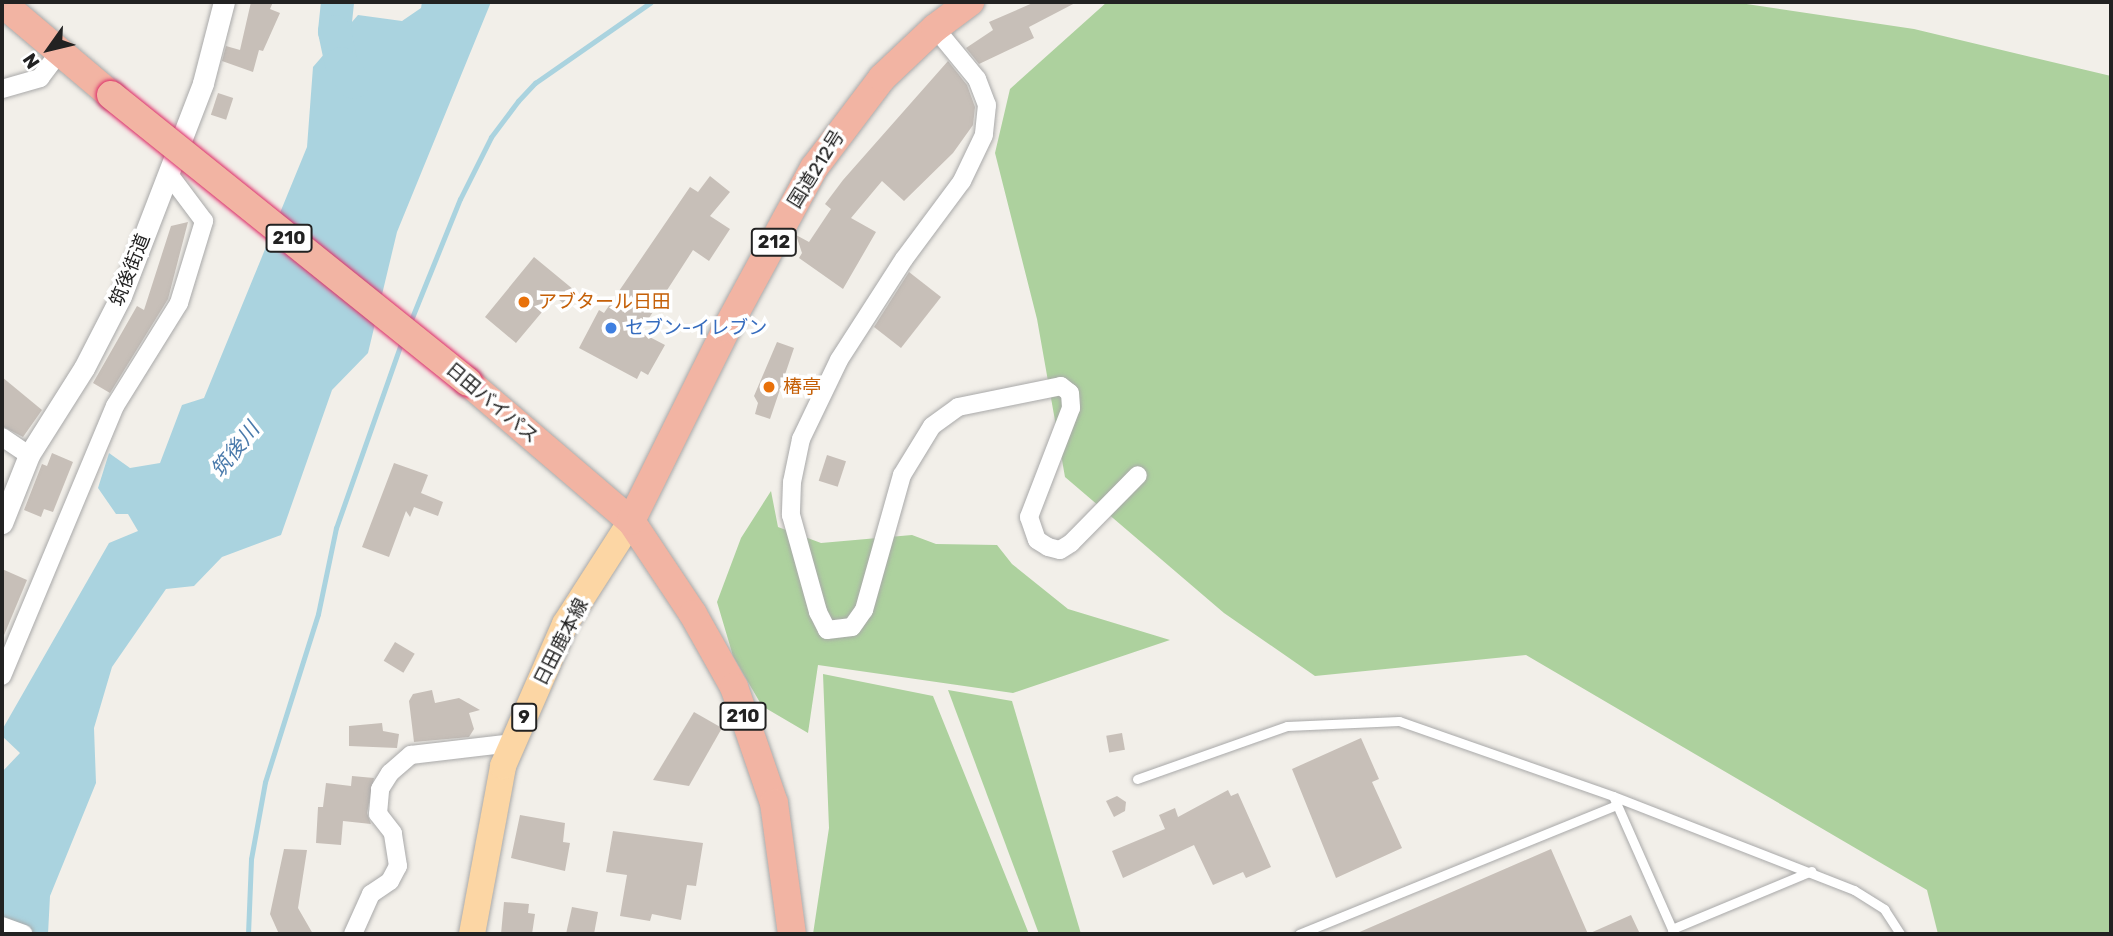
<!DOCTYPE html>
<meta charset="utf-8">
<style>
body{margin:0}
#map{position:relative;width:2113px;height:936px;overflow:hidden;background:#f2efe9;font-family:Rubik,"Noto Sans JP",sans-serif}
div>[style]{position:absolute}
[style*='--x']{left:calc(var(--x)*1px);top:calc(var(--y)*1px);width:calc(var(--w)*1px);rotate:calc(var(--a)*1deg)}
.forest>*{inset:0;background:#add19e}
.water>*{inset:0;background:#aad3df}
.stream>*{height:5px;margin:-2.5px;padding:0 2.5px;transform-origin:2.5px;border-radius:2.5px;background:#aad3df}
.river>*{height:33px;margin:-16.5px;padding:0 16.5px;transform-origin:16.5px;border-radius:16.5px;background:#aad3df}
.building>*{inset:0;background:#c7bfb8;transform-origin:0 0}
.roads{filter:drop-shadow(0 0 2px #a9a9a9) drop-shadow(0 0 2px #a9a9a9)}
.service>*{height:9px;margin:-4.5px;padding:0 4.5px;transform-origin:4.5px;border-radius:4.5px;background:#fff}
.minor>*{height:18px;margin:-9px;padding:0 9px;transform-origin:9px;border-radius:9px;background:#fff}
.tertiary>*{height:21px;margin:-10.5px;padding:0 10.5px;transform-origin:10.5px;border-radius:10.5px;background:#fff}
.primary>*{height:26px;margin:-13px;padding:0 13px;transform-origin:13px;border-radius:13px;background:#fcd6a4}
.trunk>*{height:28px;margin:-14px;padding:0 14px;transform-origin:14px;border-radius:14px;background:#f2b4a3}
.bridges{filter:drop-shadow(0 0 2px #dc2a67) drop-shadow(0 0 2px #dc2a67)}
.trunk-bridge>*{height:28px;margin:-14px;padding:0 14px;transform-origin:14px;border-radius:14px;background:#f2b4a3}
.dots>*{width:19px;height:19px;translate:-50% -50%;box-sizing:border-box;border:4px solid #fff;border-radius:50%}
span{translate:-50% -50%;white-space:nowrap;text-align:center;line-height:1.15;-webkit-text-stroke:7px #fff;paint-order:stroke}
.shield-label span{padding:2px 5px;background:#fff;border:2px solid;border-radius:5px;-webkit-text-stroke-width:0}
.shield-label{font-size:18px;color:#222;font-weight:700}
.street-label{font-size:19px;color:#222}
.food-label{font-size:19px;color:#c56008}
.left{translate:0 -50%;text-align:left}
.shop-label{font-size:19px;color:#366cbe}
.water-label{font-size:21px;color:#4a7aab;font-style:italic}
.frame{position:absolute;inset:0;border:4px solid #222;pointer-events:none}
.north{position:absolute;left:14px;top:14px;width:70px;height:70px;-webkit-text-stroke:5px #fff;paint-order:stroke;rotate:236deg;font-size:19px;font-weight:700;line-height:28px;text-align:center;color:#222}
.north::after{content:'';display:block;margin:auto;width:24px;height:32px;background:#222;clip-path:polygon(50% 0,100% 100%,50% 72%,0 100%)}
</style>
<div id="map">
<div class="forest">
<div style="clip-path:polygon(1107px 2px,1733px 2px,1914px 29px,2111px 76px,2111px 934px,1938px 934px,1927px 890px,1526px 655px,1315px 676px,1224px 613px,1065px 477px,1037px 319px,995px 153px,1010px 89px)"></div>
<div style="clip-path:polygon(771px 491px,778px 527px,821px 543px,912px 535px,936px 544px,997px 545px,1012px 564px,1068px 609px,1170px 640px,1013px 693px,818px 665px,808px 733px,762px 706px,733px 656px,717px 602px,741px 538px)"></div>
<div style="clip-path:polygon(823px 674px,933px 696px,1029px 934px,813px 934px,829px 828px)"></div>
<div style="clip-path:polygon(948px 690px,1012px 701px,1081px 934px,1039px 934px)"></div>
</div>
<div class="water">
<div style="clip-path:polygon(422px 2px,491px 2px,397px 232px,368px 353px,332px 390px,281px 535px,222px 557px,194px 586px,166px 589px,112px 667px,94px 728px,96px 783px,50px 896px,48px 934px,2px 934px,2px 772px,20px 753px,2px 736px,2px 730px,109px 543px,138px 531px,128px 514px,116px 514px,98px 488px,109px 453px,130px 468px,160px 463px,182px 405px,204px 398px,307px 147px,313px 67px,358px 15px,402px 21px,421px 8px)"></div>
</div>
<div class="stream">
<div style="--x:409;--y:325;--w:136;--a:-68"></div>
<div style="--x:460;--y:199;--w:69;--a:-63.4"></div>
<div style="--x:491;--y:137;--w:45;--a:-53.1"></div>
<div style="--x:518;--y:101;--w:25;--a:-47"></div>
<div style="--x:535;--y:83;--w:141;--a:-34.9"></div>
<div style="--x:248;--y:934;--w:75;--a:-87.7"></div>
<div style="--x:251;--y:859;--w:78;--a:-79.7"></div>
<div style="--x:265;--y:782;--w:176;--a:-72.5"></div>
<div style="--x:318;--y:614;--w:88;--a:-78.2"></div>
<div style="--x:336;--y:528;--w:198;--a:-70.6"></div>
</div>
<div class="river">
<div style="--x:337;--y:2;--w:29;--a:96"></div>
<div style="--x:334;--y:31;--w:33;--a:78"></div>
<div style="--x:341;--y:63;--w:22;--a:58"></div>
</div>
<div class="building">
<div style="clip-path:polygon(251px 2px,273px 2px,270px 9px,280px 13px,263px 51px,259px 50px,253px 72px,222px 61px,226px 46px,240px 50px)"></div>
<div style="clip-path:polygon(1035px 2px,1077px 2px,1029px 27px,1034px 38px,979px 64px,966px 48px,993px 30px,989px 22px)"></div>
<div style="clip-path:polygon(948px 61px,967px 85px,975px 107px,973px 125px,953px 153px,904px 201px,882px 181px,851px 218px,876px 232px,843px 289px,799px 258px,802px 253px,796px 235px,809px 242px,831px 209px,825px 204px,843px 180px)"></div>
<div style="left:218px;top:93px;width:16px;height:23px;rotate:18deg"></div>
<div style="clip-path:polygon(710px 176px,730px 192px,710px 216px,730px 229px,709px 261px,693px 250px,640px 332px,665px 345px,648px 375px,641px 371px,637px 379px,579px 348px,599px 310px,604px 313px,690px 187px,698px 192px)"></div>
<div style="clip-path:polygon(188px 222px,168px 299px,110px 393px,93px 383px,137px 306px,144px 310px,171px 226px)"></div>
<div style="clip-path:polygon(534px 257px,574px 290px,563px 303px,558px 299px,542px 312px,516px 343px,485px 317px)"></div>
<div style="clip-path:polygon(909px 272px,941px 297px,901px 348px,874px 327px)"></div>
<div style="clip-path:polygon(777px 342px,794px 348px,770px 419px,755px 414px,758px 403px,754px 396px)"></div>
<div style="clip-path:polygon(2px 377px,42px 410px,23px 437px,2px 426px)"></div>
<div style="clip-path:polygon(52px 453px,73px 462px,53px 512px,44px 509px,41px 517px,24px 510px,42px 464px,47px 466px)"></div>
<div style="left:827px;top:455px;width:20px;height:27px;rotate:18deg"></div>
<div style="clip-path:polygon(394px 463px,428px 475px,421px 493px,443px 502px,438px 516px,414px 507px,410px 517px,406px 511px,389px 557px,362px 547px)"></div>
<div style="clip-path:polygon(2px 569px,27px 580px,2px 640px)"></div>
<div style="left:395px;top:642px;width:23px;height:22px;rotate:31deg"></div>
<div style="clip-path:polygon(432px 690px,435px 703px,459px 698px,480px 710px,469px 713px,474px 729px,469px 737px,414px 742px,409px 701px,413px 694px)"></div>
<div style="clip-path:polygon(694px 712px,722px 728px,689px 786px,653px 780px)"></div>
<div style="clip-path:polygon(382px 723px,383px 731px,399px 734px,397px 748px,349px 746px,349px 726px)"></div>
<div style="left:1122px;top:733px;width:17px;height:16px;rotate:80deg"></div>
<div style="clip-path:polygon(1361px 738px,1379px 779px,1372px 782px,1402px 848px,1336px 878px,1292px 769px)"></div>
<div style="clip-path:polygon(352px 776px,374px 778px,367px 813px,371px 824px,343px 821px,341px 845px,316px 843px,318px 807px,323px 807px,326px 783px,351px 786px)"></div>
<div style="clip-path:polygon(1228px 790px,1231px 796px,1238px 793px,1271px 867px,1246px 878px,1243px 872px,1213px 885px,1194px 845px,1123px 878px,1112px 851px,1165px 829px,1159px 815px,1175px 808px,1178px 817px)"></div>
<div style="clip-path:polygon(1117px 796px,1126px 802px,1125px 811px,1114px 817px,1106px 801px)"></div>
<div style="clip-path:polygon(520px 815px,565px 823px,563px 842px,570px 843px,565px 871px,511px 858px)"></div>
<div style="clip-path:polygon(613px 831px,703px 843px,696px 886px,687px 885px,681px 920px,652px 914px,650px 921px,620px 916px,627px 875px,606px 872px)"></div>
<div style="clip-path:polygon(284px 849px,307px 850px,298px 908px,313px 934px,279px 934px,270px 914px)"></div>
<div style="clip-path:polygon(1551px 849px,1588px 934px,1631px 915px,1640px 934px,1355px 934px)"></div>
<div style="clip-path:polygon(504px 902px,529px 904px,528px 913px,535px 914px,532px 934px,501px 934px)"></div>
<div style="clip-path:polygon(572px 907px,598px 912px,594px 934px,566px 934px)"></div>
</div>
<div class="roads">
<div class="service">
<div style="--x:1137;--y:779;--w:159;--a:-19.5"></div>
<div style="--x:1287;--y:726;--w:112;--a:-2.6"></div>
<div style="--x:1399;--y:721;--w:227;--a:19.3"></div>
<div style="--x:1672;--y:929;--w:145;--a:-113.9"></div>
<div style="--x:1613;--y:796;--w:259;--a:21.3"></div>
<div style="--x:1854;--y:890;--w:36;--a:32"></div>
<div style="--x:1884;--y:909;--w:30;--a:57"></div>
<div style="--x:1674;--y:933;--w:4;--a:-117"></div>
<div style="--x:1672;--y:929;--w:151;--a:-22.6"></div>
<div style="--x:1299;--y:934;--w:343;--a:-22.1"></div>
</div>
<div class="minor">
<div style="--x:935;--y:28;--w:66;--a:50.5"></div>
<div style="--x:977;--y:79;--w:28;--a:69"></div>
<div style="--x:987;--y:105;--w:30;--a:96"></div>
<div style="--x:984;--y:135;--w:51;--a:115.6"></div>
<div style="--x:962;--y:181;--w:97;--a:126.6"></div>
<div style="--x:904;--y:259;--w:120;--a:122.8"></div>
<div style="--x:839;--y:360;--w:88;--a:115.7"></div>
<div style="--x:801;--y:439;--w:44;--a:101.8"></div>
<div style="--x:792;--y:482;--w:33;--a:92"></div>
<div style="--x:791;--y:515;--w:101;--a:74.4"></div>
<div style="--x:818;--y:612;--w:20;--a:63"></div>
<div style="--x:827;--y:630;--w:25;--a:-7"></div>
<div style="--x:852;--y:627;--w:21;--a:-55"></div>
<div style="--x:864;--y:610;--w:140;--a:-74.3"></div>
<div style="--x:902;--y:475;--w:57;--a:-58.5"></div>
<div style="--x:932;--y:426;--w:32;--a:-36"></div>
<div style="--x:958;--y:407;--w:105;--a:-11.5"></div>
<div style="--x:1061;--y:386;--w:11;--a:38"></div>
<div style="--x:1070;--y:393;--w:15;--a:86"></div>
<div style="--x:1071;--y:408;--w:117;--a:111.1"></div>
<div style="--x:1029;--y:517;--w:24;--a:71"></div>
<div style="--x:1037;--y:540;--w:13;--a:32"></div>
<div style="--x:1048;--y:547;--w:12;--a:14"></div>
<div style="--x:1060;--y:550;--w:13;--a:-32"></div>
<div style="--x:1071;--y:543;--w:95;--a:-45.4"></div>
<div style="--x:2;--y:89;--w:40;--a:-16"></div>
<div style="--x:40;--y:78;--w:31;--a:-53"></div>
<div style="--x:2;--y:437;--w:32;--a:34"></div>
<div style="--x:2;--y:676;--w:293;--a:-67.3"></div>
<div style="--x:115;--y:406;--w:121;--a:-58.1"></div>
<div style="--x:179;--y:303;--w:86;--a:-73"></div>
<div style="--x:204;--y:221;--w:60;--a:-126.9"></div>
<div style="--x:2;--y:926;--w:23;--a:20"></div>
<div style="--x:353;--y:934;--w:44;--a:-65.8"></div>
<div style="--x:371;--y:894;--w:23;--a:-34"></div>
<div style="--x:390;--y:881;--w:17;--a:-62"></div>
<div style="--x:398;--y:866;--w:33;--a:-99"></div>
<div style="--x:393;--y:833;--w:24;--a:-128"></div>
<div style="--x:378;--y:814;--w:25;--a:-85"></div>
<div style="--x:380;--y:789;--w:19;--a:-58"></div>
<div style="--x:390;--y:773;--w:28;--a:-41"></div>
<div style="--x:411;--y:755;--w:103;--a:-6.7"></div>
</div>
<div class="tertiary">
<div style="--x:2;--y:523;--w:73;--a:-68.3"></div>
<div style="--x:29;--y:455;--w:103;--a:-57.7"></div>
<div style="--x:84;--y:368;--w:81;--a:-62.8"></div>
<div style="--x:121;--y:296;--w:228;--a:-68.9"></div>
<div style="--x:203;--y:83;--w:84;--a:-75.5"></div>
</div>
<div class="primary">
<div style="--x:472;--y:934;--w:171;--a:-79.5"></div>
<div style="--x:503;--y:766;--w:155;--a:-66.4"></div>
<div style="--x:565;--y:624;--w:122;--a:-57.3"></div>
</div>
<div class="trunk">
<div style="--x:2;--y:3;--w:143;--a:40.2"></div>
<div style="--x:468;--y:382;--w:214;--a:40.5"></div>
<div style="--x:631;--y:521;--w:112;--a:56.3"></div>
<div style="--x:693;--y:614;--w:84;--a:60.7"></div>
<div style="--x:734;--y:687;--w:123;--a:71"></div>
<div style="--x:774;--y:803;--w:132;--a:82.2"></div>
<div style="--x:631;--y:521;--w:216;--a:-63.6"></div>
<div style="--x:727;--y:328;--w:182;--a:-61.5"></div>
<div style="--x:814;--y:168;--w:113;--a:-52.9"></div>
<div style="--x:882;--y:78;--w:73;--a:-43.3"></div>
<div style="--x:935;--y:28;--w:44;--a:-36.6"></div>
</div>
</div>
<div class="bridges">
<div class="trunk-bridge">
<div style="--x:111;--y:95;--w:458;--a:38.8"></div>
</div>
</div>
<div class="dots">
<div style="left:524px;top:302px;background:#e8710a"></div>
<div style="left:611px;top:328px;background:#3f7fe0"></div>
<div style="left:769px;top:387px;background:#e8710a"></div>
</div>
<div class="shield-label">
<span style="left:289px;top:238px">210</span>
<span style="left:774px;top:242px">212</span>
<span style="left:743px;top:716px">210</span>
<span style="left:524px;top:717px">9</span>
</div>
<div class="street-label">
<span style="left:816px;top:169px;rotate:-58deg">国道212号</span>
<span style="left:130px;top:270px;rotate:-68deg">筑後街道</span>
<span style="left:492px;top:403px;rotate:40deg">日田バイパス</span>
<span style="left:561px;top:642px;rotate:-63deg">日田鹿本線</span>
</div>
<div class="food-label">
<span class="left" style="left:538px;top:302px">アブタール日田</span>
<span class="left" style="left:783px;top:387px">椿亭</span>
</div>
<div class="shop-label">
<span class="left" style="left:625px;top:328px">セブン-イレブン</span>
</div>
<div class="water-label">
<span style="left:235px;top:450px;rotate:-52deg">筑後川</span>
</div>
<div class="frame"></div>
<div class="north">N</div>
</div>
